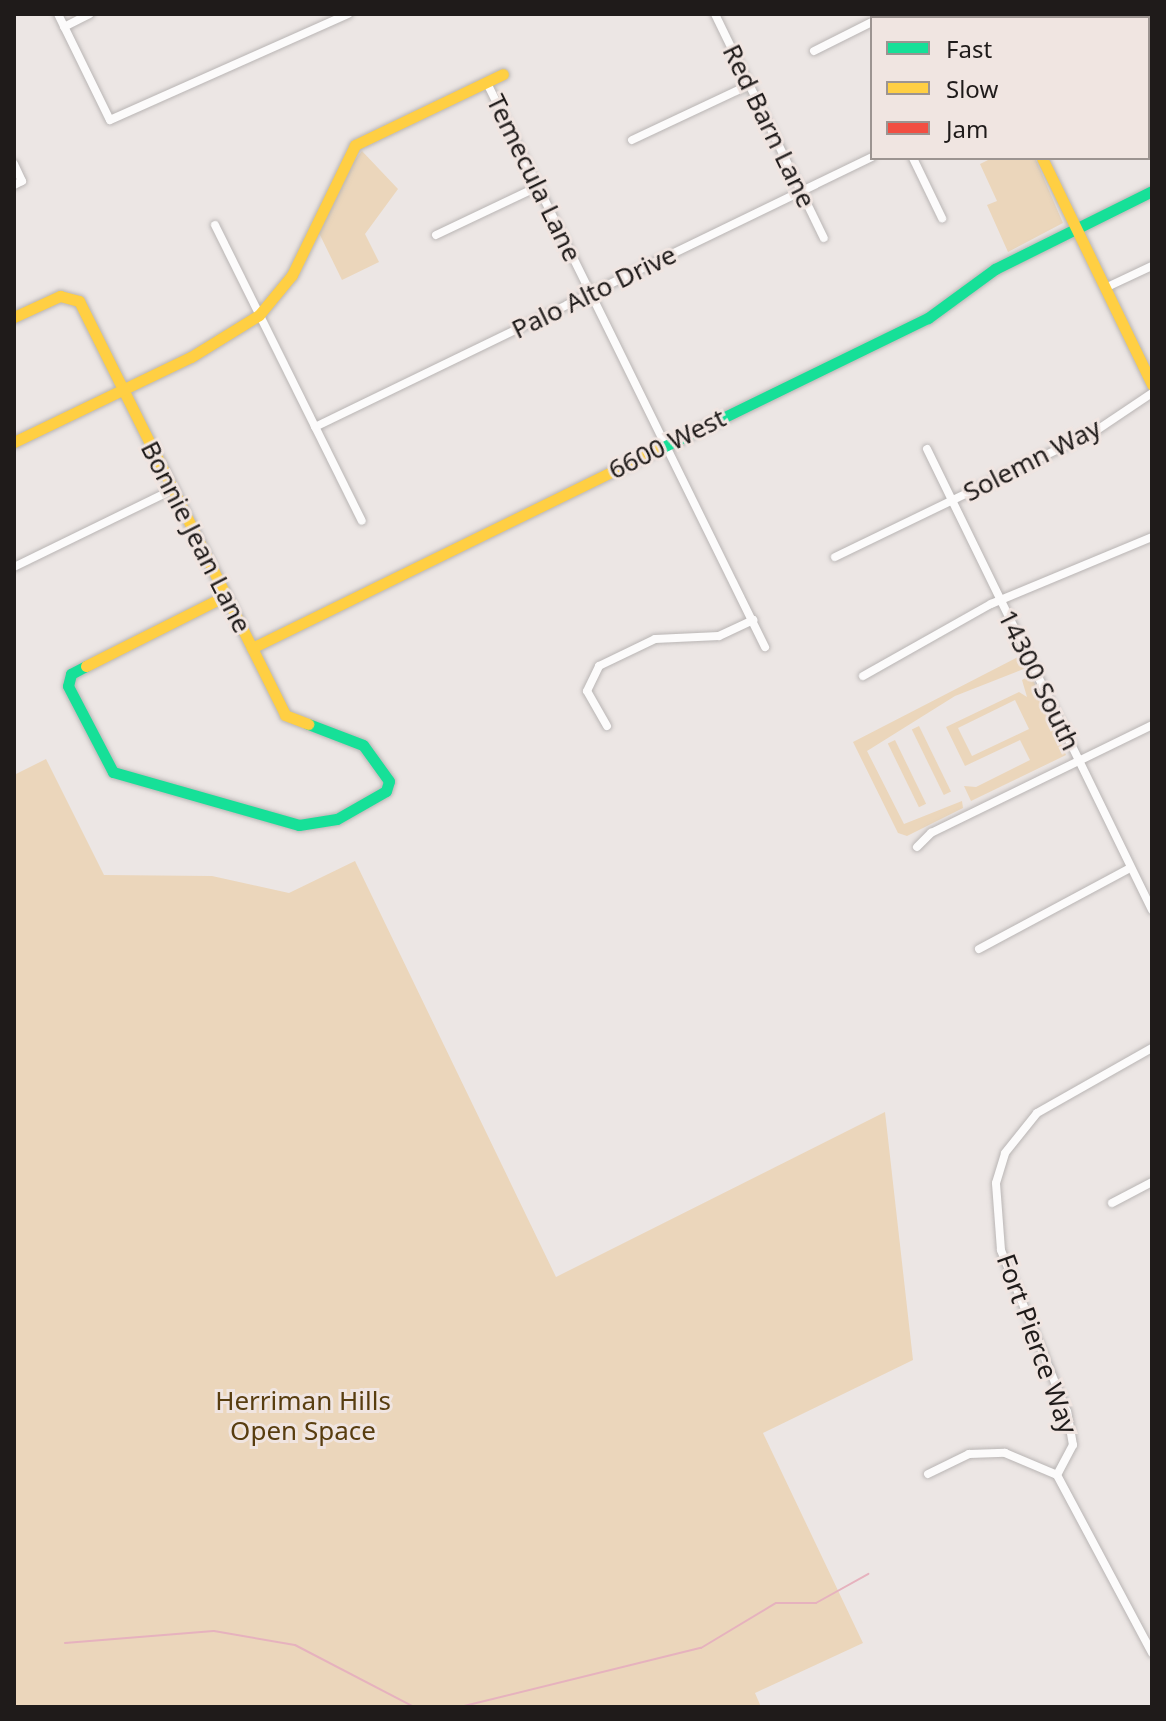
<!DOCTYPE html>
<style>
body{margin:0}
#map{position:relative;width:1166px;height:1721px;overflow:hidden;background:#ece6e4;font-family:"Noto Sans",sans-serif}
div>[style]{position:absolute}
[style*='--x']{left:calc(var(--x)*1px);top:calc(var(--y)*1px);width:calc(var(--w)*1px);rotate:calc(var(--a)*1deg)}
.green>*{inset:0;background:#ebd6bb;transform-origin:0 0}
.stream>*{height:2px;margin:-1px;padding:0 1px;transform-origin:1px;border-radius:1px;background:#e6b2be}
.roads{filter:drop-shadow(0 0 2px #b9b5b4) drop-shadow(0 0 2px #b9b5b4)}
.street>*{height:8px;margin:-4px;padding:0 4px;transform-origin:4px;border-radius:4px;background:#fcfbfb}
.fast>*{height:11px;margin:-5.5px;padding:0 5.5px;transform-origin:5.5px;border-radius:5.5px;background:#16e098}
.slow>*{height:11px;margin:-5.5px;padding:0 5.5px;transform-origin:5.5px;border-radius:5.5px;background:#ffcf43}
.jam>*{height:11px;margin:-5.5px;padding:0 5.5px;transform-origin:5.5px;border-radius:5.5px;background:#f24e42}
span{translate:-50% -50%;white-space:nowrap;text-align:center;line-height:1.15;-webkit-text-stroke:6px #f0e5e1;paint-order:stroke}
.street-label{font-size:26px;color:#1f1b1a}
.park-label{font-size:26px;color:#583d0f}
.frame{position:absolute;inset:0;border:16px solid #1f1b1a;pointer-events:none}
.legend{position:absolute;left:870px;top:16px;width:280px;height:144px;box-sizing:border-box;background:#f0e5e1;border:2px solid #9c9491;margin:0;padding:10px 14px;list-style:none;font-size:24px;color:#1f1b1a}
.legend li{display:flex;align-items:center;gap:16px;height:40px}
.legend b{width:40px;border:2px solid #9c9491}
</style>
<div id="map">
<div class="green">
<div style="clip-path:polygon(362px 151px,398px 189px,365px 234px,379px 262px,342px 280px,319px 233px,342px 177px)"></div>
<div style="clip-path:polygon(992px 158px,1035px 158px,1063px 223px,1008px 252px,987px 205px,997px 201px,980px 164px)"></div>
<div style="clip-path:polygon(1022px 655px,1026px 668px,955px 696px,867px 751px,904px 824px,962px 801px,963px 808px,907px 836px,898px 833px,853px 742px)"></div>
<div style="clip-path:polygon(evenodd,1031px 675px,1066px 755px,971px 801px,964px 786px,976px 787px,1030px 760px,1020px 740px,965px 766px,946px 727px,1019px 692px,1027px 697px,1022px 680px,1031px 675px,1015px 700px,1029px 729px,972px 756px,958px 728px,1015px 700px)"></div>
<div style="left:919px;top:726px;width:73px;height:8px;rotate:64deg"></div>
<div style="left:895px;top:740px;width:71px;height:8px;rotate:64deg"></div>
<div style="clip-path:polygon(46px 759px,104px 875px,212px 876px,289px 893px,355px 861px,556px 1277px,885px 1112px,913px 1360px,763px 1433px,863px 1643px,755px 1693px,761px 1707px,14px 1707px,14px 775px)"></div>
</div>
<div class="stream">
<div style="--x:65;--y:1643;--w:149;--a:-4.6"></div>
<div style="--x:214;--y:1631;--w:82;--a:9.8"></div>
<div style="--x:295;--y:1645;--w:134;--a:27.5"></div>
<div style="--x:460;--y:1707;--w:248;--a:-13.8"></div>
<div style="--x:701;--y:1648;--w:87;--a:-31"></div>
<div style="--x:776;--y:1603;--w:40;--a:0"></div>
<div style="--x:816;--y:1603;--w:60;--a:-29.1"></div>
</div>
<div class="roads">
<div class="street">
<div style="--x:58;--y:14;--w:118;--a:63.9"></div>
<div style="--x:110;--y:120;--w:261;--a:-24"></div>
<div style="--x:715;--y:14;--w:249;--a:64.1"></div>
<div style="--x:881;--y:18;--w:9;--a:-27"></div>
<div style="--x:1148;--y:19;--w:4;--a:-27"></div>
<div style="--x:64;--y:27;--w:29;--a:-27"></div>
<div style="--x:814;--y:51;--w:65;--a:-26.6"></div>
<div style="--x:487;--y:83;--w:629;--a:63.76"></div>
<div style="--x:1148;--y:125;--w:4;--a:-27"></div>
<div style="--x:632;--y:140;--w:129;--a:-25.2"></div>
<div style="--x:913;--y:158;--w:67;--a:64.2"></div>
<div style="--x:14;--y:164;--w:19;--a:65"></div>
<div style="--x:22;--y:181;--w:9;--a:153"></div>
<div style="--x:215;--y:225;--w:330;--a:63.6"></div>
<div style="--x:436;--y:235;--w:114;--a:-25.4"></div>
<div style="--x:1105;--y:288;--w:52;--a:-25.1"></div>
<div style="--x:315;--y:427;--w:619;--a:-25.86"></div>
<div style="--x:927;--y:449;--w:513;--a:63.98"></div>
<div style="--x:835;--y:557;--w:288;--a:-25.8"></div>
<div style="--x:1094;--y:432;--w:70;--a:-33.9"></div>
<div style="--x:14;--y:567;--w:176;--a:-26"></div>
<div style="--x:863;--y:676;--w:147;--a:-29.4"></div>
<div style="--x:991;--y:604;--w:174;--a:-22.6"></div>
<div style="--x:607;--y:726;--w:40;--a:-119.7"></div>
<div style="--x:587;--y:691;--w:28;--a:-64"></div>
<div style="--x:599;--y:666;--w:62;--a:-25.7"></div>
<div style="--x:655;--y:639;--w:64;--a:-2.7"></div>
<div style="--x:719;--y:636;--w:38;--a:-25"></div>
<div style="--x:917;--y:847;--w:20;--a:-45"></div>
<div style="--x:931;--y:833;--w:246;--a:-26"></div>
<div style="--x:979;--y:949;--w:171;--a:-28.2"></div>
<div style="--x:1112;--y:1203;--w:45;--a:-27.7"></div>
<div style="--x:928;--y:1474;--w:46;--a:-26"></div>
<div style="--x:969;--y:1454;--w:36;--a:-2"></div>
<div style="--x:1005;--y:1453;--w:56;--a:22.9"></div>
<div style="--x:1057;--y:1475;--w:202;--a:61.9"></div>
<div style="--x:1057;--y:1475;--w:34;--a:-62"></div>
<div style="--x:1073;--y:1445;--w:34;--a:-100"></div>
<div style="--x:1067;--y:1412;--w:175;--a:-112.2"></div>
<div style="--x:1001;--y:1250;--w:67;--a:-94.3"></div>
<div style="--x:996;--y:1183;--w:31;--a:-73"></div>
<div style="--x:1005;--y:1153;--w:51;--a:-51.3"></div>
<div style="--x:1037;--y:1113;--w:132;--a:-29.5"></div>
</div>
<div class="fast">
<div style="--x:657;--y:450;--w:301;--a:-26"></div>
<div style="--x:928;--y:318;--w:83;--a:-36.2"></div>
<div style="--x:995;--y:269;--w:175;--a:-26.4"></div>
<div style="--x:86;--y:666;--w:17;--a:152"></div>
<div style="--x:71;--y:674;--w:12;--a:104"></div>
<div style="--x:68;--y:686;--w:97;--a:62.4"></div>
<div style="--x:113;--y:772;--w:193;--a:15.9"></div>
<div style="--x:299;--y:825;--w:38;--a:-9"></div>
<div style="--x:337;--y:819;--w:56;--a:-29.7"></div>
<div style="--x:386;--y:791;--w:10;--a:-73"></div>
<div style="--x:389;--y:781;--w:44;--a:-125.8"></div>
<div style="--x:363;--y:745;--w:59;--a:-159.1"></div>
</div>
<div class="slow">
<div style="--x:1042;--y:158;--w:252;--a:64.1"></div>
<div style="--x:14;--y:317;--w:51;--a:-24.5"></div>
<div style="--x:60;--y:296;--w:20;--a:15"></div>
<div style="--x:79;--y:301;--w:462;--a:63.5"></div>
<div style="--x:285;--y:715;--w:25;--a:21"></div>
<div style="--x:14;--y:442;--w:196;--a:-25.7"></div>
<div style="--x:191;--y:357;--w:80;--a:-31.7"></div>
<div style="--x:259;--y:315;--w:52;--a:-50.5"></div>
<div style="--x:292;--y:275;--w:144;--a:-64.1"></div>
<div style="--x:355;--y:145;--w:164;--a:-25.6"></div>
<div style="--x:252;--y:648;--w:451;--a:-26.1"></div>
<div style="--x:86;--y:666;--w:156;--a:-26.7"></div>
</div>
<div class="jam">
<div style="--x:974;--y:14;--w:4;--a:76"></div>
</div>
</div>
<div class="street-label">
<span style="left:769px;top:126px;rotate:64deg">Red Barn Lane</span>
<span style="left:534px;top:178px;rotate:64deg">Temecula Lane</span>
<span style="left:594px;top:292px;rotate:-26deg">Palo Alto Drive</span>
<span style="left:667px;top:444px;rotate:-26deg">6600 West</span>
<span style="left:1032px;top:460px;rotate:-27deg">Solemn Way</span>
<span style="left:196px;top:537px;rotate:63deg">Bonnie Jean Lane</span>
<span style="left:1039px;top:680px;rotate:64deg">14300 South</span>
<span style="left:1037px;top:1344px;rotate:70deg">Fort Pierce Way</span>
</div>
<div class="park-label">
<span style="left:303px;top:1416px">Herriman Hills<br>Open Space</span>
</div>
<div class="frame"></div>
<ul class="legend">
<li><b style="height:10px;background:#16e098"></b>Fast</li>
<li><b style="height:10px;background:#ffcf43"></b>Slow</li>
<li><b style="height:10px;background:#f24e42"></b>Jam</li>
</ul>
</div>
